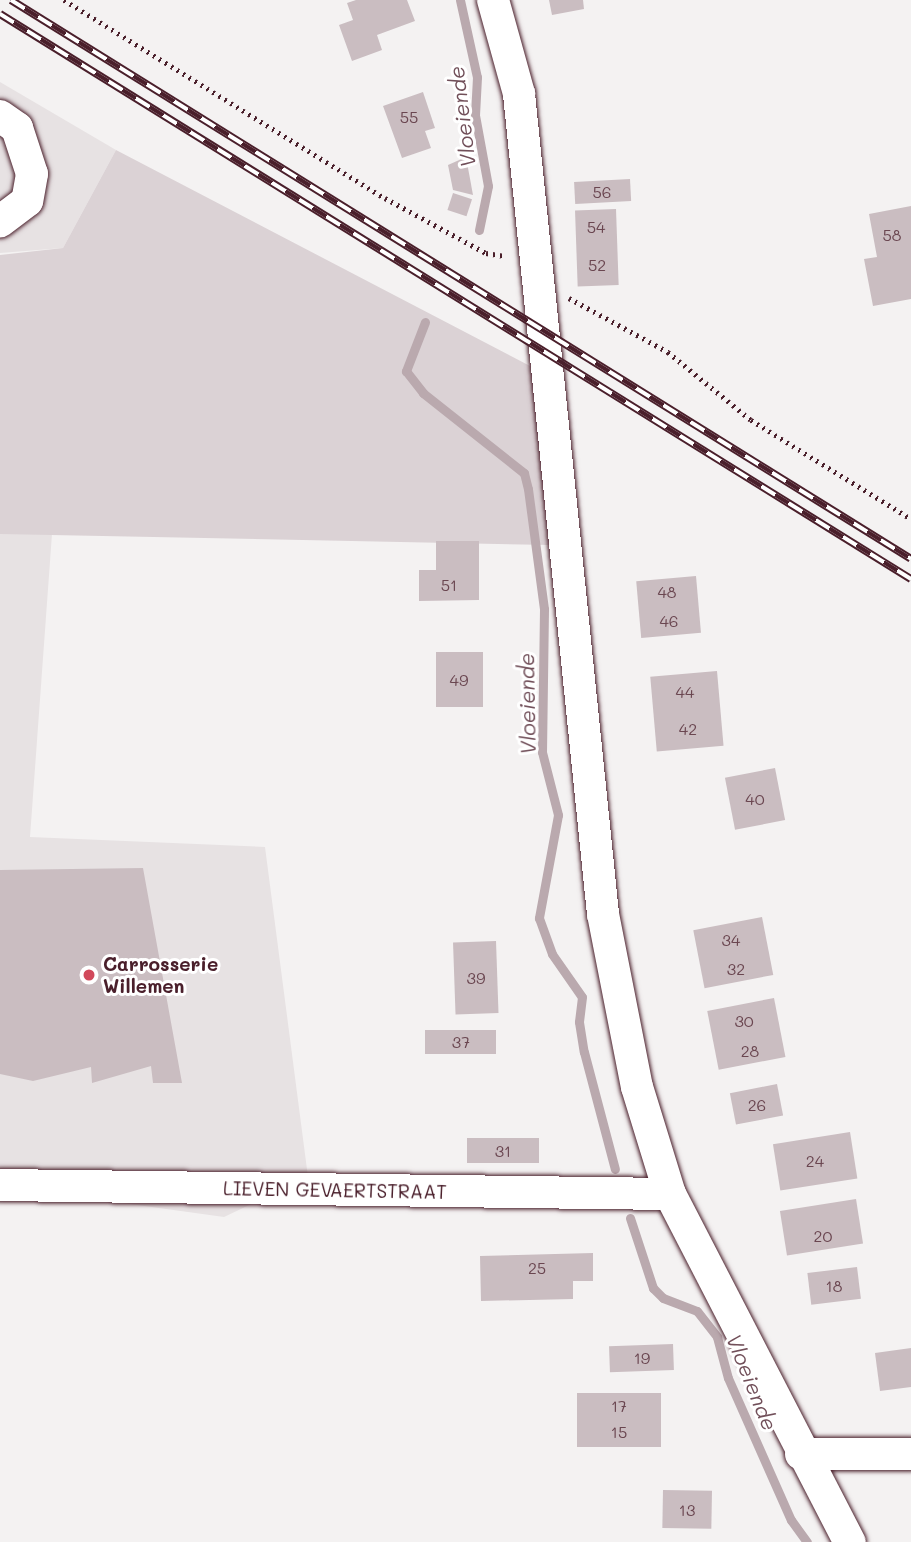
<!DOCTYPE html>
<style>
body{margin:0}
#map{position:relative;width:911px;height:1542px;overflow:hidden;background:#f4f2f2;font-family:Mali,sans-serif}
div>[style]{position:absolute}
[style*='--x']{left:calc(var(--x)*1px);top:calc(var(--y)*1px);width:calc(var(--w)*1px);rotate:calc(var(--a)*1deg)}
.built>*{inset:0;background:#e7e2e3}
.green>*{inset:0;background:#dbd2d5}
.stream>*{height:9px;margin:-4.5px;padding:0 4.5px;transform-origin:4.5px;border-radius:4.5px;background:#baa9ae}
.building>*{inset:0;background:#cabdc1;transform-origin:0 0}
.path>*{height:4.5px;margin-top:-2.25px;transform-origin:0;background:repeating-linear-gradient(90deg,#4a1f2b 0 2px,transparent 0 7px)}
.roads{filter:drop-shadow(0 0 2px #4a1f2b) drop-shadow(0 0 2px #4a1f2b)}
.minor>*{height:32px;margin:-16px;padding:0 16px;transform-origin:16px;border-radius:16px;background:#fff}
.rail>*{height:8px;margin-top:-4px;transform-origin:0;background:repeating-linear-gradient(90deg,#fff 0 16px,#4a1f2b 0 32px);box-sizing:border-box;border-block:2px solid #4a1f2b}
.dots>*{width:19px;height:19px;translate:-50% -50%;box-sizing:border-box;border:4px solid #fff;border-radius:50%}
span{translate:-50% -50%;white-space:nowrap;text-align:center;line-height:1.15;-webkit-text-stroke:6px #fff;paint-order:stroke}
.number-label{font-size:16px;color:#6a4650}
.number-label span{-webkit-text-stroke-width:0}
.poi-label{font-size:19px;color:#4a1f2b;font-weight:700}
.left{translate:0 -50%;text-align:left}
.street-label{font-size:19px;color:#4a1f2b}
.water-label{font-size:21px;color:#714f59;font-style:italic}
</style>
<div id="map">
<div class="built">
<div style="clip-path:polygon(0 82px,116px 150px,63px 248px,0 253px)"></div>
<div style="clip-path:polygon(0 534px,52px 534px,30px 837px,265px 847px,308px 1177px,224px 1217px,0 1186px)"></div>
</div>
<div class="green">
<div style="clip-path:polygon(116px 150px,532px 367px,551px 545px,0 534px,0 255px,63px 248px)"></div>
</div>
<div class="stream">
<div style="--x:460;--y:0;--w:79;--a:77.6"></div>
<div style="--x:477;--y:77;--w:38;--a:93"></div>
<div style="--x:475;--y:115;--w:72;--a:79.6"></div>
<div style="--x:488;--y:186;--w:45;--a:101.6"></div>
<div style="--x:425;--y:322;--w:53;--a:111.2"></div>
<div style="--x:406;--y:371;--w:28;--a:52"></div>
<div style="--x:423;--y:393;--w:129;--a:38.4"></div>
<div style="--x:524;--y:473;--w:16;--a:76"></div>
<div style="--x:528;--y:489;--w:121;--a:82.4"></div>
<div style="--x:544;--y:609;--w:143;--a:90.8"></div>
<div style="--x:542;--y:752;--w:65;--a:75.7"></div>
<div style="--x:558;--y:815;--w:105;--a:100.5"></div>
<div style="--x:539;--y:918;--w:38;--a:70"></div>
<div style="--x:552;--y:954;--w:52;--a:55.1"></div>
<div style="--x:582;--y:997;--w:25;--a:97"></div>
<div style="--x:579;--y:1022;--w:30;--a:81"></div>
<div style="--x:584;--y:1052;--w:121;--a:75.2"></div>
<div style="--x:630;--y:1218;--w:74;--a:71.8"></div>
<div style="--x:653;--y:1288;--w:14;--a:45"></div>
<div style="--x:663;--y:1298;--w:36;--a:21"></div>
<div style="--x:697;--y:1311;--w:33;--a:52"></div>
<div style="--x:717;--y:1337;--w:42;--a:75"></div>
<div style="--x:728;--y:1378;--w:155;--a:66.1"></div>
<div style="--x:791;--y:1520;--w:27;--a:54"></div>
</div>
<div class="building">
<div style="clip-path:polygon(356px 0,407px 0,415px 21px,377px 35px,382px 50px,352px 61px,339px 25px,353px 20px,347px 3px)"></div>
<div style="clip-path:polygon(549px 0,583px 0,584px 9px,552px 15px)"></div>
<div style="clip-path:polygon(423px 92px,435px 128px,425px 131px,431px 148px,402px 158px,383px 106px)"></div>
<div style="clip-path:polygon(466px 157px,473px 195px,453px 190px,448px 165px)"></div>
<div style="left:630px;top:179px;width:22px;height:56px;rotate:87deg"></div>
<div style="left:453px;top:193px;width:20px;height:18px;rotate:18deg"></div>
<div style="clip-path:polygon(911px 206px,911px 299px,873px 306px,864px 259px,877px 257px,869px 214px)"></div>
<div style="left:616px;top:209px;width:76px;height:41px;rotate:88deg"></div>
<div style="clip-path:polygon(436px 541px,479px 541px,479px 600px,419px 601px,419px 570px,436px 570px)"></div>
<div style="left:696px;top:576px;width:57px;height:60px;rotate:85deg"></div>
<div style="left:483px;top:652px;width:55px;height:47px;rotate:90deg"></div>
<div style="left:717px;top:671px;width:75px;height:67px;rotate:85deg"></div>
<div style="left:775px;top:768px;width:53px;height:51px;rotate:79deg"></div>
<div style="clip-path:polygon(143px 868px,182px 1083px,153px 1083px,151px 1066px,92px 1083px,91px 1067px,33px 1081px,0 1074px,0 870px)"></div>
<div style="left:762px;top:917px;width:59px;height:70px;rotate:79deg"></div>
<div style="left:496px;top:941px;width:72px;height:43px;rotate:88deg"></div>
<div style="left:774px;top:998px;width:60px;height:68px;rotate:79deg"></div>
<div style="left:496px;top:1030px;width:24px;height:71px;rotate:90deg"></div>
<div style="left:777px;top:1084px;width:32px;height:48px;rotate:79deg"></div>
<div style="left:850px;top:1132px;width:47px;height:78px;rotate:81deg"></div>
<div style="left:467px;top:1138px;width:72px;height:25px"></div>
<div style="left:856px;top:1199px;width:45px;height:77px;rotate:81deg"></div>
<div style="clip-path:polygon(593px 1253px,593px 1281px,573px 1281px,573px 1299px,481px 1301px,480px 1256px)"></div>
<div style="left:857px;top:1267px;width:32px;height:50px;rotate:83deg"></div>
<div style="left:673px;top:1344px;width:26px;height:64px;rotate:88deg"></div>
<div style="clip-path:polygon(911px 1348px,911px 1387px,880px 1391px,875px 1353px)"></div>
<div style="left:661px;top:1393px;width:54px;height:84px;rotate:90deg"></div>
<div style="left:663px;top:1490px;width:49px;height:38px;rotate:1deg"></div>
</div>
<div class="path">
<div style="--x:64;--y:0;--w:377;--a:31.7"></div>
<div style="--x:385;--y:198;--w:115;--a:28.6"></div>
<div style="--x:486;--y:253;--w:19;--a:9"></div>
<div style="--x:569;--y:298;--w:113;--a:28.6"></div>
<div style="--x:668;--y:352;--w:107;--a:39.3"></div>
<div style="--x:751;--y:420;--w:188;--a:31.7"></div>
</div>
<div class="roads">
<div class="minor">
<div style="--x:493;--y:0;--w:98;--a:74.5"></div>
<div style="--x:519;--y:94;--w:824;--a:84.15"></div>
<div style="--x:603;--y:914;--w:176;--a:78.9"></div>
<div style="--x:637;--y:1087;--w:112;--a:72.9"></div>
<div style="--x:670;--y:1194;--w:392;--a:62.7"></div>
<div style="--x:0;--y:116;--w:21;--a:35"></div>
<div style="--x:17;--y:128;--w:48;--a:71.9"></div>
<div style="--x:32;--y:174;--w:27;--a:100"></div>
<div style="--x:27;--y:201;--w:34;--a:143"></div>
<div style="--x:0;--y:1185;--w:670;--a:0.77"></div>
<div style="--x:801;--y:1454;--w:110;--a:0"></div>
</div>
</div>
<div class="rail">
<div style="--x:11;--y:0;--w:1059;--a:31.84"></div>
<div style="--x:0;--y:14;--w:1072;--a:31.81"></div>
</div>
<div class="dots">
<div style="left:89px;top:975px;background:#d1495b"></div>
</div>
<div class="number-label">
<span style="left:409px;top:117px">55</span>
<span style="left:602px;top:192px">56</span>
<span style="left:596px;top:227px">54</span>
<span style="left:892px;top:235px">58</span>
<span style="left:597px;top:265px">52</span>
<span style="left:449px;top:585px">51</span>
<span style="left:667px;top:592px">48</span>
<span style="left:669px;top:621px">46</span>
<span style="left:459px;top:680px">49</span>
<span style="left:685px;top:692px">44</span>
<span style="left:688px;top:729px">42</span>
<span style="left:755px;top:799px">40</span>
<span style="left:731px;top:940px">34</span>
<span style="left:736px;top:969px">32</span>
<span style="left:476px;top:978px">39</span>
<span style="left:744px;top:1021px">30</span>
<span style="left:461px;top:1042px">37</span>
<span style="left:750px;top:1051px">28</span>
<span style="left:757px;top:1105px">26</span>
<span style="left:503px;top:1151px">31</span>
<span style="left:815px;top:1161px">24</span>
<span style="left:823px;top:1236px">20</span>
<span style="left:537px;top:1268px">25</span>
<span style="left:834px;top:1286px">18</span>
<span style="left:642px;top:1358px">19</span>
<span style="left:619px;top:1406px">17</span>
<span style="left:619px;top:1432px">15</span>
<span style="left:687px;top:1510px">13</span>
</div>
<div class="poi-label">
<span class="left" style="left:103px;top:975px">Carrosserie<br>Willemen</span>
</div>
<div class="street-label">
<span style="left:335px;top:1190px;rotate:1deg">LIEVEN GEVAERTSTRAAT</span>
</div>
<div class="water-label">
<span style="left:462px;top:117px;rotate:-97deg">Vloeiende</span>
<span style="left:527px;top:704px;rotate:-91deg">Vloeiende</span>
<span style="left:752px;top:1382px;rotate:68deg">Vloeiende</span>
</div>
</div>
